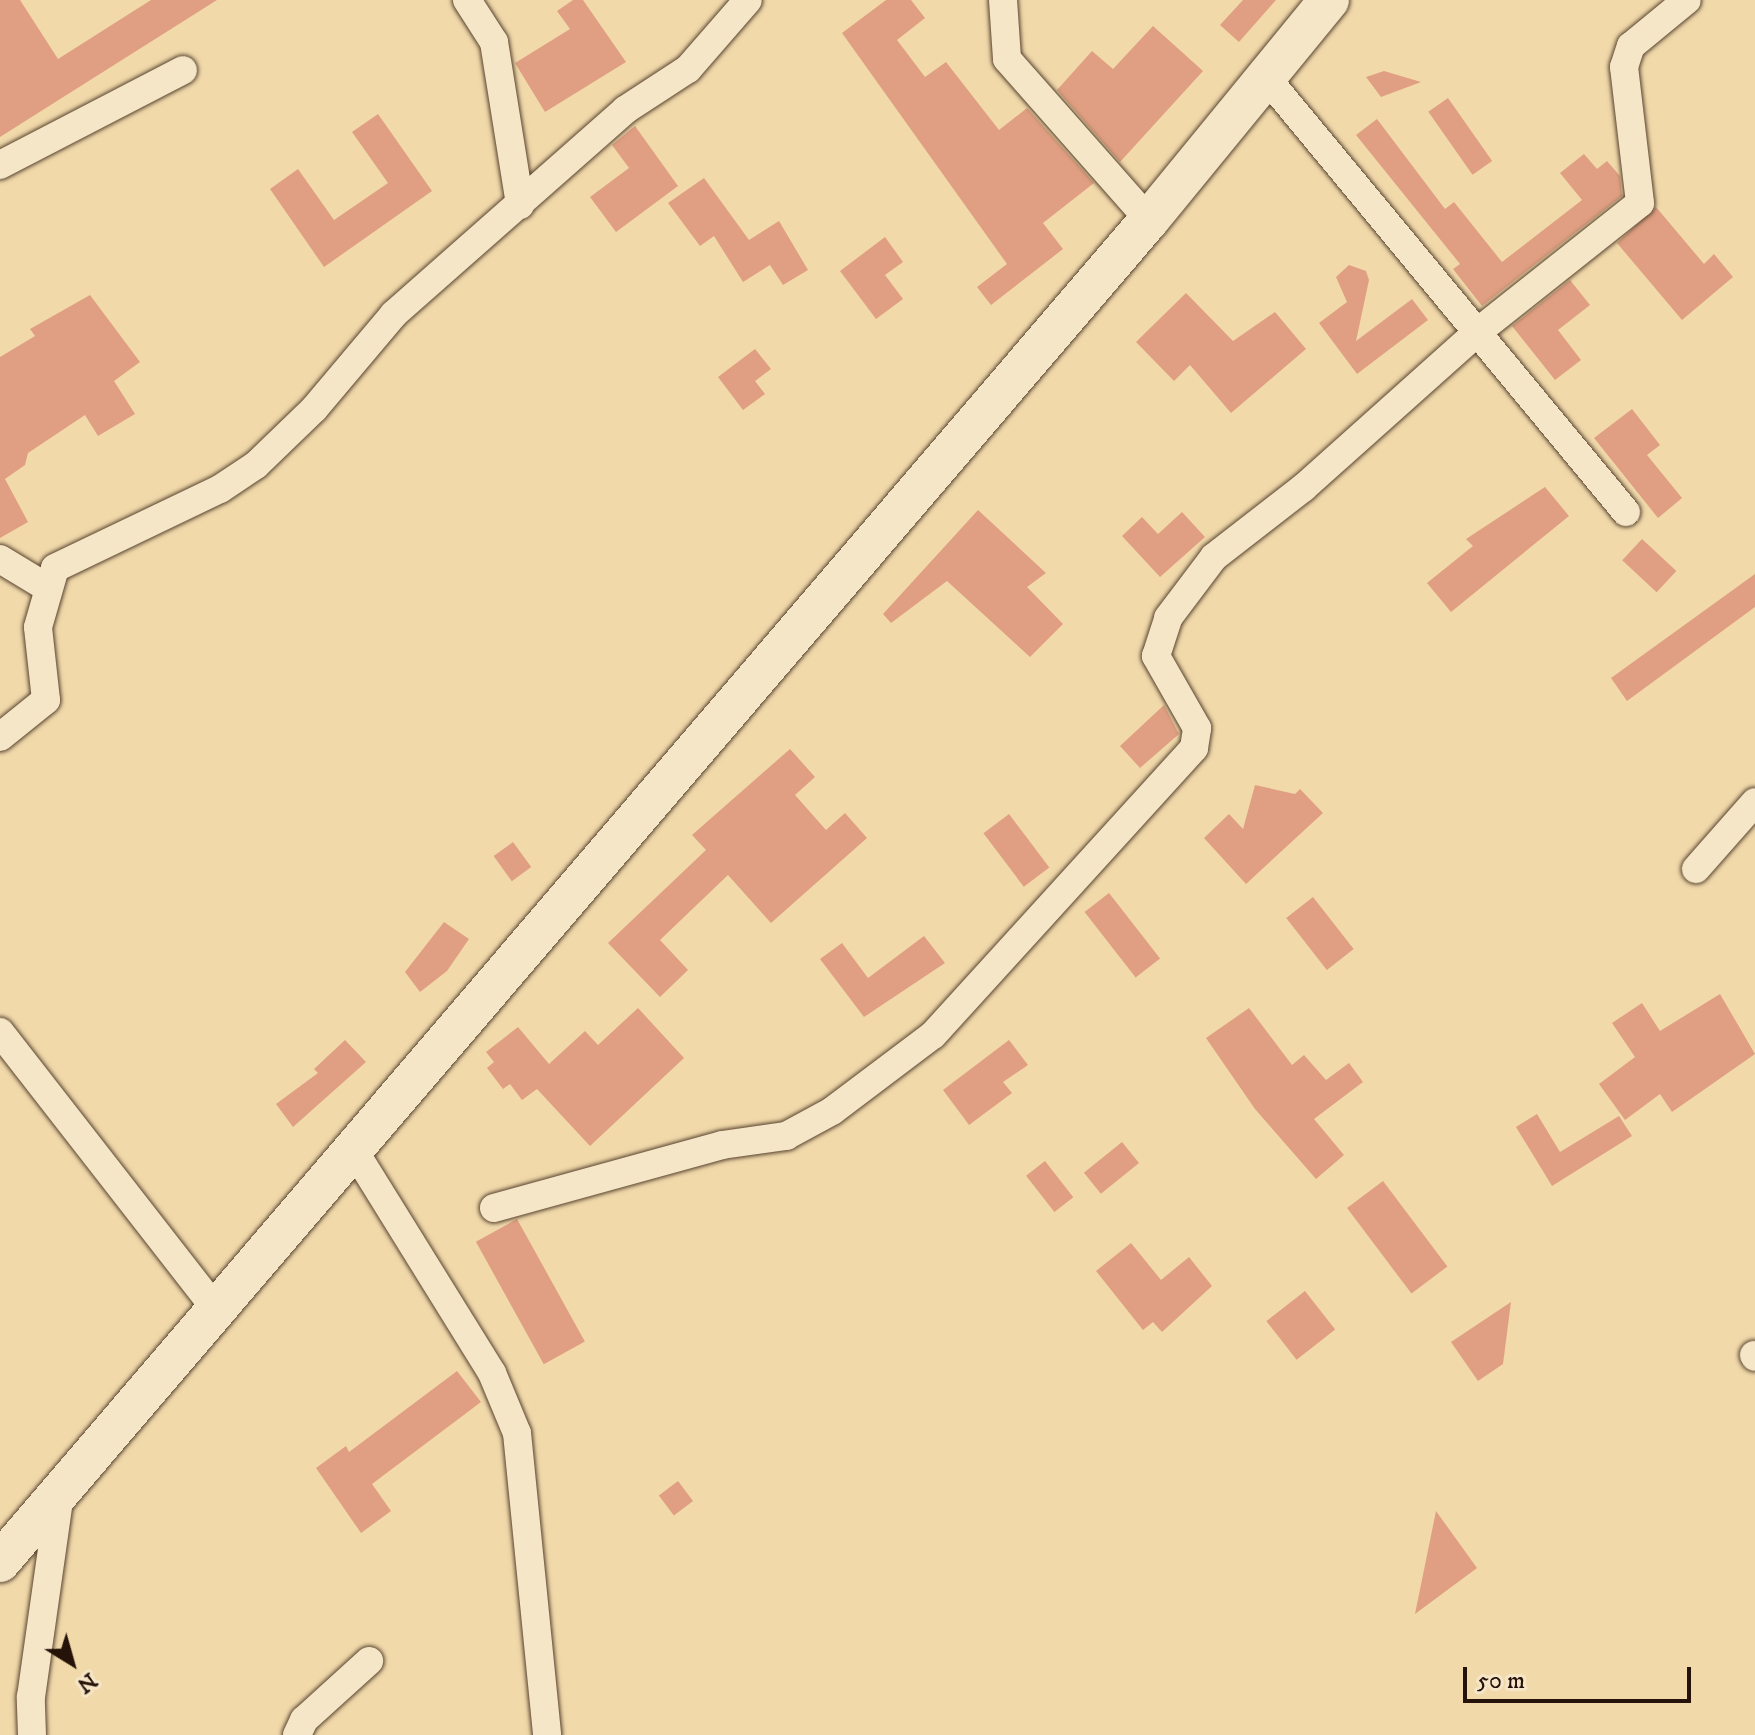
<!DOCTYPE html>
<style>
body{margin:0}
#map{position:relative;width:1755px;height:1735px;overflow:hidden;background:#f1d9aa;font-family:"IM FELL DW Pica",serif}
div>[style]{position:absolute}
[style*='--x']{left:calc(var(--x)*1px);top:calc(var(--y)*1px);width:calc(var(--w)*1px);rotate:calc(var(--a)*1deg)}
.building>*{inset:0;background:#e09f82;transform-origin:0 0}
.roads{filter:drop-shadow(0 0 2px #584430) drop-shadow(0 0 2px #584430)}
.minor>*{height:28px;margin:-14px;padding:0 14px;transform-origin:14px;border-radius:14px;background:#f6e6c8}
.secondary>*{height:40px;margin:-20px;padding:0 20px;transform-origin:20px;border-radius:20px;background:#f6e6c8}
span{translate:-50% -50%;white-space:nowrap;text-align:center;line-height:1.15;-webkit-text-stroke:6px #f6e6c8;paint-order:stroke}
.north{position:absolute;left:32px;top:1623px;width:80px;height:80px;-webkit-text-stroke:6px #f6e6c8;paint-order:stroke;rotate:143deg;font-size:22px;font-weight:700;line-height:32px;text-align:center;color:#251208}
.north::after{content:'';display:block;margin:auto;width:28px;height:36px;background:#251208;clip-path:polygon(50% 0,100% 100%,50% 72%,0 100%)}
.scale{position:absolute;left:1463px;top:1667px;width:228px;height:36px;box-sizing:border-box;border:4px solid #251208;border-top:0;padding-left:10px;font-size:24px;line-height:28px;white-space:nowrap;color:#251208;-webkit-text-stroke:6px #f6e6c8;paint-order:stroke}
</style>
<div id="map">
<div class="building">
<div style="clip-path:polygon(0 0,20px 0,58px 59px,151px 0,217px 0,0 137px)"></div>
<div style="clip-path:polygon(573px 0,583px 0,626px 62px,545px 112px,515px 63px,570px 29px,557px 11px)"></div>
<div style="clip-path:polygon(886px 0,911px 0,925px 18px,897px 40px,925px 77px,946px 62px,999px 130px,1027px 108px,1094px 183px,1043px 223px,1063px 249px,991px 305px,977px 287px,1007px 264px,842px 33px)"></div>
<div style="clip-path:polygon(1243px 0,1276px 0,1239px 42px,1220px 25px)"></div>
<div style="clip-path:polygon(1153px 26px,1203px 71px,1120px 162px,1057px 90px,1092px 51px,1113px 69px)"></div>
<div style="clip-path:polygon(1384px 71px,1421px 82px,1381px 97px,1366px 77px)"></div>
<div style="left:1448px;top:98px;width:77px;height:24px;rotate:55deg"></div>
<div style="clip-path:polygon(378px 114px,432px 191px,324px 267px,270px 189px,298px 169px,334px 220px,388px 183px,352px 132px)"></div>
<div style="clip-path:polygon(1377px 119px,1445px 209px,1454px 202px,1502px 262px,1582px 200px,1560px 173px,1584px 154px,1597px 169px,1607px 161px,1620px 176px,1622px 196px,1482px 306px,1453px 269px,1460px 264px,1356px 135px)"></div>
<div style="clip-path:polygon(635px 126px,678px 186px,616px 232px,590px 197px,629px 168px,612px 145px)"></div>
<div style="clip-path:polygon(704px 178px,749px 240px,779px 221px,808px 270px,783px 285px,770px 265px,743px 282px,714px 236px,700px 246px,668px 203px)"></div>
<div style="clip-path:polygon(1656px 207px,1704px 264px,1714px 254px,1733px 277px,1682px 320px,1617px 243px)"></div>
<div style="clip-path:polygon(885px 237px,903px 262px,885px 275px,903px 299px,876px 319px,840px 271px)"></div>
<div style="clip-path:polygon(1349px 265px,1366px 271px,1369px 280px,1356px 341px,1412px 299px,1428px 320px,1357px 374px,1319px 323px,1347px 302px,1336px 277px)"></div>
<div style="clip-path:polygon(1570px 280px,1590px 305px,1558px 330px,1581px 360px,1555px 380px,1512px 326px)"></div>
<div style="clip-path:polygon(1186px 293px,1233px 341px,1275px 312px,1306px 349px,1231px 413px,1190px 365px,1174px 381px,1136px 342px)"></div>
<div style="clip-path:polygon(90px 295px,140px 362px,114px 381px,135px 414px,98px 436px,85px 415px,28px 453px,25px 465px,5px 479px,28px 522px,0 538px,0 357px,35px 336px,30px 329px)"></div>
<div style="clip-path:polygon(755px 349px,771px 369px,755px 381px,765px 394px,743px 410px,718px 377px)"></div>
<div style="clip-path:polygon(1632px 409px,1660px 445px,1647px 455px,1682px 498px,1658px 518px,1594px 438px)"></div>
<div style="clip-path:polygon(1545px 487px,1569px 516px,1451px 612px,1427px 583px,1473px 546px,1466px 539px)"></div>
<div style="clip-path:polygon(978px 510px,1046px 573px,1027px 587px,1063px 624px,1030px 657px,947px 581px,891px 623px,883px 614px)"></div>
<div style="clip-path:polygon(1182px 512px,1205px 537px,1160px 577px,1122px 536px,1142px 517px,1158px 534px)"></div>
<div style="left:1642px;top:539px;width:47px;height:29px;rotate:43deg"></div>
<div style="clip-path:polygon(1755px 574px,1755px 607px,1627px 701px,1611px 678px)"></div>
<div style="clip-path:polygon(1164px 705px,1179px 734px,1140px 768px,1120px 746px)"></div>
<div style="clip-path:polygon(790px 749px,815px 777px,795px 795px,826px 830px,845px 813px,867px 838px,771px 923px,728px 875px,660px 940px,688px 970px,660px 997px,608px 943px,706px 850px,692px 835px)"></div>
<div style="clip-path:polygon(1255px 785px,1295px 794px,1300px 789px,1323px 813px,1246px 884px,1204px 838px,1229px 814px,1243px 829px)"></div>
<div style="left:1009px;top:814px;width:67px;height:32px;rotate:53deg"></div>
<div style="left:513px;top:842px;width:31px;height:24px;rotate:54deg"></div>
<div style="left:1109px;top:893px;width:83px;height:31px;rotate:52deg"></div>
<div style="left:1313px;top:897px;width:66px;height:34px;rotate:52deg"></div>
<div style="clip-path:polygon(444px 922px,469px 939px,447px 971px,420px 992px,405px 972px)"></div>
<div style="clip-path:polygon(924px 936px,945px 963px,864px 1017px,820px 959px,842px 943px,868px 978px)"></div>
<div style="clip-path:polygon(1720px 994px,1755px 1054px,1672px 1112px,1660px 1094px,1625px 1120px,1599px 1084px,1635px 1057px,1612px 1023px,1642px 1003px,1660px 1031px)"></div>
<div style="clip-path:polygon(638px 1008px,684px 1058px,590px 1146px,537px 1089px,522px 1100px,510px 1084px,503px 1089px,487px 1068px,494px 1062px,486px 1052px,518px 1027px,549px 1064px,585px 1031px,598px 1045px)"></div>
<div style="clip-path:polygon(1249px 1008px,1292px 1065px,1304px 1055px,1326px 1080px,1349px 1063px,1363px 1082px,1314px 1119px,1344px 1155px,1316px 1179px,1255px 1109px,1206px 1038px)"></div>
<div style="clip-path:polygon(345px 1040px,366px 1062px,293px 1127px,276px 1104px,318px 1073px,314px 1069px)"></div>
<div style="clip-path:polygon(1009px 1040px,1028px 1065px,1003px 1082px,1012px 1093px,969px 1125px,943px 1090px)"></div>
<div style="clip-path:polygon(1537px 1114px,1560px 1152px,1619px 1116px,1632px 1136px,1552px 1186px,1516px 1127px)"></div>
<div style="left:1122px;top:1142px;width:27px;height:49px;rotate:51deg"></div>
<div style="left:1045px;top:1161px;width:46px;height:24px;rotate:52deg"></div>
<div style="left:1383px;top:1181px;width:107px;height:45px;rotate:53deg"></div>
<div style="left:517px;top:1219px;width:140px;height:47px;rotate:61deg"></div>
<div style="clip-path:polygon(1131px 1243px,1161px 1280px,1189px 1257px,1212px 1286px,1162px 1332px,1153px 1322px,1143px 1330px,1096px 1271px)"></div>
<div style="left:1305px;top:1291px;width:49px;height:49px;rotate:52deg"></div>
<div style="clip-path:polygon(1511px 1302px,1503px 1364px,1478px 1381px,1451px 1342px)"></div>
<div style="clip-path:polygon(457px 1371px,481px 1402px,372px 1484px,391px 1511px,361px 1533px,316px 1468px,346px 1446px,349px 1452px)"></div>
<div style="left:678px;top:1481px;width:25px;height:24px;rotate:53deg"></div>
<div style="clip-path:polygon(1436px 1511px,1477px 1568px,1415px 1614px)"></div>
</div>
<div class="roads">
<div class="minor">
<div style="--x:467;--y:0;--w:50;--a:57.3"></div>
<div style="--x:494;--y:42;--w:165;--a:80.9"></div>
<div style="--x:1003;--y:0;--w:59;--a:86.1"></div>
<div style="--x:1007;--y:59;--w:215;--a:48.6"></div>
<div style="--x:1265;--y:76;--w:566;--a:50.38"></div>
<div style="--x:0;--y:165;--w:206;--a:-27.4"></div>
<div style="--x:0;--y:559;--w:56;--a:31.1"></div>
<div style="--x:0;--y:737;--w:59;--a:-38.8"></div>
<div style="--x:46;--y:700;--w:73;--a:-96.3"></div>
<div style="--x:38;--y:627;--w:61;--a:-73.9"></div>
<div style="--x:55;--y:568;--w:183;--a:-25.6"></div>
<div style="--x:220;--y:489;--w:43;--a:-33.7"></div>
<div style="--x:256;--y:465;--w:81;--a:-44"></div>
<div style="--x:314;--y:409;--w:124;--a:-49.9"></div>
<div style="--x:394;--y:314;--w:308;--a:-41.4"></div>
<div style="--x:625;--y:110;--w:75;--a:-33.1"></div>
<div style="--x:688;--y:69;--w:91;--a:-49"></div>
<div style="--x:1696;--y:869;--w:89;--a:-48.6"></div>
<div style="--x:0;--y:1032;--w:355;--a:52.1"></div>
<div style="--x:355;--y:1152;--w:260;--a:58.2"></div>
<div style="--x:492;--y:1373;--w:65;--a:67.4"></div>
<div style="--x:517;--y:1433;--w:303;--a:84.3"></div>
<div style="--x:494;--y:1208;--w:237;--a:-15.4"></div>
<div style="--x:722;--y:1145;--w:65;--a:-8"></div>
<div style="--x:786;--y:1136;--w:52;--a:-28.5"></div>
<div style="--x:832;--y:1111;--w:126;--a:-37"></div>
<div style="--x:933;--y:1035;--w:388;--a:-47.7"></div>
<div style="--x:1194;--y:748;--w:20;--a:-81"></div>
<div style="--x:1197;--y:728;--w:83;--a:-119.7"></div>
<div style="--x:1156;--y:656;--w:40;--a:-72"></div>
<div style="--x:1168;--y:618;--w:76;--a:-53"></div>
<div style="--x:1214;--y:557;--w:113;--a:-37.8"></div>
<div style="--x:1303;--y:488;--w:237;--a:-41.8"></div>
<div style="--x:1480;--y:330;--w:204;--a:-38.4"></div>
<div style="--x:1640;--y:203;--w:137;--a:-96.7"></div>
<div style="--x:1624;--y:67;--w:22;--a:-72"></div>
<div style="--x:1631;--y:46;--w:72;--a:-39.4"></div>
<div style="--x:1754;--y:1355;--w:2;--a:63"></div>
<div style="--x:32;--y:1735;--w:38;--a:-92"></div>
<div style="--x:31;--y:1697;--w:206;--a:-81.9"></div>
<div style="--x:297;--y:1735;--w:17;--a:-65"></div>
<div style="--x:304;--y:1720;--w:88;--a:-42.2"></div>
</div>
<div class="secondary">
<div style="--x:0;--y:1562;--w:1767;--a:-49.43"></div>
<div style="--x:1149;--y:220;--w:284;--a:-50.7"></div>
</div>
</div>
<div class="north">N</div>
<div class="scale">50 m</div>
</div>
